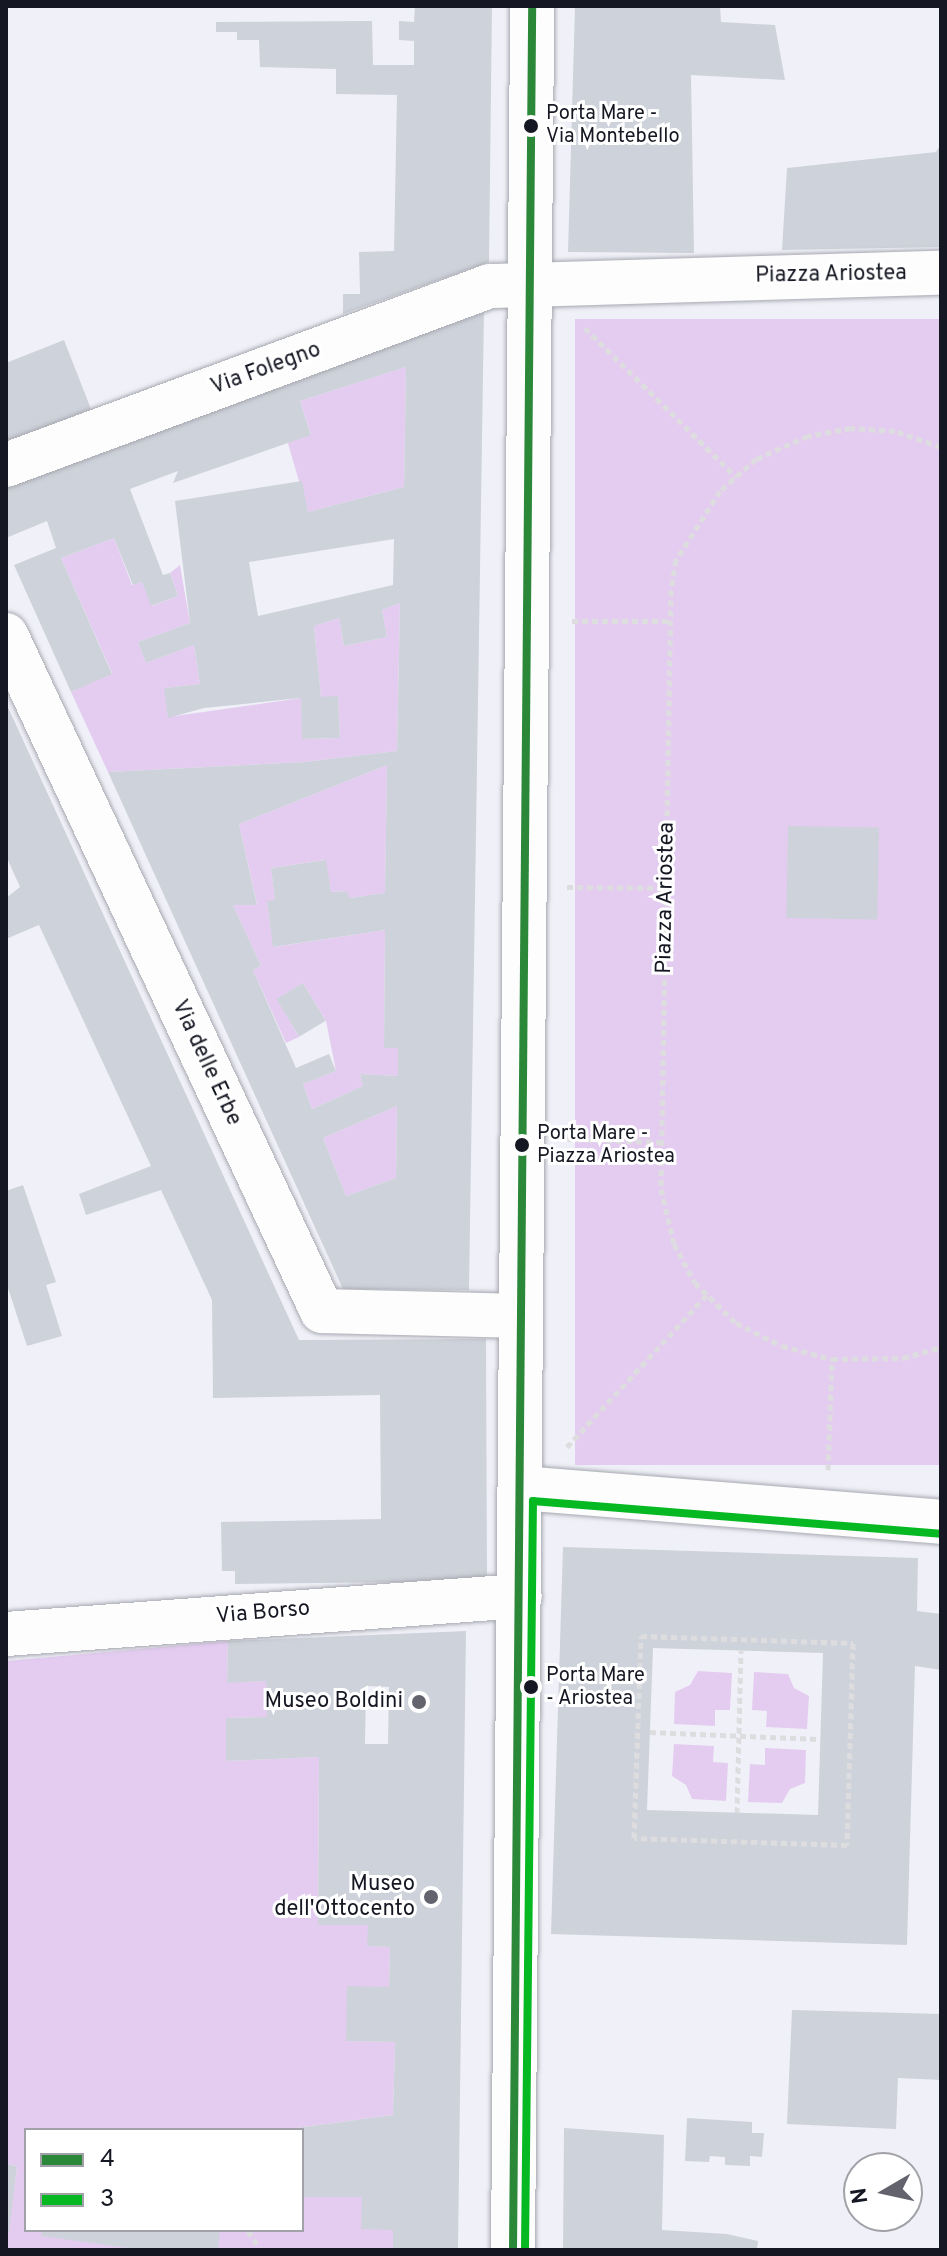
<!DOCTYPE html>
<style>
body{margin:0}
#map{position:relative;width:947px;height:2256px;overflow:hidden;background:#f0f1f8;font-family:Overpass,sans-serif}
div>[style]{position:absolute}
[style*='--x']{left:calc(var(--x)*1px);top:calc(var(--y)*1px);width:calc(var(--w)*1px);rotate:calc(var(--a)*1deg)}
.green>*{inset:0;background:#e4ccf1;transform-origin:0 0}
.building>*{inset:0;background:#ced2da;transform-origin:0 0}
.path>*{height:5px;margin-top:-2.5px;transform-origin:0;background:repeating-linear-gradient(90deg,#dddddf 0 6px,transparent 0 10px)}
.roads{filter:drop-shadow(0 0 2px #a7a8b0) drop-shadow(0 0 2px #a7a8b0)}
.minor>*{height:44px;margin:-22px;padding:0 22px;transform-origin:22px;border-radius:22px;background:#fdfdfe}
.tertiary>*{height:44px;margin:-22px;padding:0 22px;transform-origin:22px;border-radius:22px;background:#fdfdfe}
.bus-1>*{height:8px;margin:-4px;padding:0 4px;transform-origin:4px;border-radius:4px;background:#2c8839}
.bus-2>*{height:8px;margin:-4px;padding:0 4px;transform-origin:4px;border-radius:4px;background:#06b923}
.dots>*{width:22px;height:22px;translate:-50% -50%;box-sizing:border-box;border:4px solid #fff;border-radius:50%}
span{translate:-50% -50%;white-space:nowrap;text-align:center;line-height:1.15;-webkit-text-stroke:6px #fff;paint-order:stroke}
.bus-label{font-size:20px;color:#151722}
.left{translate:0 -50%;text-align:left}
.street-label{font-size:22px;color:#151722}
.poi-label{font-size:22px;color:#151722}
.right{translate:-100% -50%;text-align:right}
.frame{position:absolute;inset:0;border:8px solid #151722;pointer-events:none}
.legend{position:absolute;left:24px;top:2128px;width:280px;height:104px;box-sizing:border-box;background:#fff;border:2px solid #a1a2a7;margin:0;padding:10px 14px;list-style:none;font-size:24px;color:#151722}
.legend li{display:flex;align-items:center;gap:16px;height:40px}
.legend b{width:40px;border:2px solid #a1a2a7}
.north{position:absolute;left:843px;top:2152px;width:80px;height:80px;box-sizing:border-box;background:#fff;border:2px solid #a1a2a7;border-radius:50%;rotate:261deg;font-size:22px;font-weight:700;line-height:32px;text-align:center;color:#151722}
.north::after{content:'';display:block;margin:auto;width:28px;height:36px;background:#62636d;clip-path:polygon(50% 0,100% 100%,50% 72%,0 100%)}
</style>
<div id="map">
<div class="green">
<div style="left:575px;top:319px;width:366px;height:1146px"></div>
<div style="clip-path:polygon(406px 367px,404px 487px,308px 512px,287px 440px,311px 434px,300px 401px)"></div>
<div style="clip-path:polygon(114px 538px,132px 585px,142px 582px,152px 606px,178px 596px,170px 573px,180px 565px,190px 623px,138px 642px,146px 663px,194px 645px,200px 684px,165px 688px,168px 717px,301px 698px,303px 739px,340px 738px,338px 697px,321px 697px,314px 626px,339px 618px,344px 646px,387px 637px,382px 610px,400px 603px,397px 751px,305px 762px,108px 772px,71px 692px,112px 673px,61px 558px)"></div>
<div style="clip-path:polygon(387px 765px,385px 893px,350px 898px,345px 891px,331px 892px,325px 860px,271px 868px,275px 900px,267px 902px,274px 947px,385px 930px,384px 1047px,398px 1048px,398px 1076px,360px 1074px,363px 1086px,312px 1109px,303px 1084px,336px 1071px,326px 1021px,303px 983px,277px 999px,299px 1037px,286px 1043px,253px 970px,261px 966px,233px 905px,257px 904px,239px 824px)"></div>
<div style="clip-path:polygon(397px 1106px,396px 1178px,346px 1196px,323px 1138px)"></div>
<div style="clip-path:polygon(228px 1641px,227px 1682px,266px 1681px,267px 1717px,226px 1718px,226px 1761px,319px 1757px,318px 1924px,368px 1925px,368px 1946px,390px 1947px,389px 1987px,347px 2041px,395px 2042px,393px 2115px,281px 2130px,26px 2130px,26px 2230px,302px 2230px,302px 2197px,362px 2197px,393px 2230px,393px 2250px,6px 2250px,17px 2166px,6px 2164px,6px 1661px)"></div>
<div style="clip-path:polygon(698px 1671px,732px 1673px,730px 1710px,715px 1710px,715px 1726px,674px 1724px,675px 1692px,690px 1685px)"></div>
<div style="clip-path:polygon(754px 1672px,788px 1674px,794px 1688px,809px 1696px,807px 1729px,766px 1727px,767px 1711px,752px 1710px)"></div>
<div style="clip-path:polygon(674px 1744px,714px 1746px,713px 1762px,728px 1763px,726px 1801px,692px 1799px,686px 1785px,672px 1776px)"></div>
<div style="clip-path:polygon(765px 1748px,806px 1750px,805px 1783px,790px 1789px,782px 1803px,748px 1802px,750px 1764px,765px 1765px)"></div>
</div>
<div class="building">
<div style="clip-path:polygon(415px 6px,492px 6px,489px 262px,343px 314px,343px 294px,360px 294px,359px 252px,394px 251px,397px 95px,336px 94px,336px 69px,260px 67px,259px 40px,237px 40px,237px 32px,216px 32px,216px 22px,372px 21px,373px 65px,414px 65px,414px 41px,399px 40px,399px 21px,414px 22px)"></div>
<div style="clip-path:polygon(575px 6px,720px 6px,721px 22px,775px 25px,785px 80px,691px 75px,694px 253px,568px 252px)"></div>
<div style="clip-path:polygon(941px 144px,941px 247px,782px 250px,787px 168px,936px 152px)"></div>
<div style="clip-path:polygon(evenodd,484px 309px,469px 1290px,343px 1289px,108px 772px,305px 762px,397px 751px,400px 603px,382px 610px,387px 637px,344px 646px,339px 618px,314px 626px,321px 697px,338px 696px,340px 738px,302px 739px,301px 698px,204px 708px,168px 718px,164px 688px,200px 684px,194px 645px,146px 663px,138px 642px,190px 623px,175px 501px,302px 481px,308px 512px,404px 487px,406px 367px,300px 401px,311px 435px,173px 483px,178px 471px,130px 489px,163px 575px,170px 573px,178px 596px,151px 606px,142px 582px,133px 585px,114px 538px,61px 558px,112px 674px,71px 692px,14px 565px,56px 548px,47px 521px,6px 538px,6px 487px,484px 309px,394px 539px,393px 585px,258px 616px,249px 562px,394px 539px,484px 309px,387px 765px,385px 893px,350px 898px,346px 891px,331px 892px,326px 860px,271px 868px,275px 900px,267px 901px,273px 947px,385px 930px,384px 1048px,398px 1048px,398px 1076px,360px 1074px,363px 1086px,312px 1109px,303px 1084px,336px 1071px,329px 1054px,296px 1068px,253px 970px,261px 966px,233px 905px,257px 905px,239px 824px,387px 765px,484px 309px,397px 1106px,396px 1178px,346px 1196px,323px 1138px,397px 1106px)"></div>
<div style="clip-path:polygon(64px 340px,91px 409px,6px 443px,6px 363px)"></div>
<div style="clip-path:polygon(6px 703px,299px 1340px,486px 1339px,487px 1581px,235px 1584px,235px 1571px,222px 1571px,221px 1522px,381px 1519px,380px 1395px,213px 1398px,212px 1300px,161px 1190px,86px 1215px,79px 1194px,151px 1166px,39px 925px,6px 939px,6px 898px,20px 887px,6px 856px)"></div>
<div style="left:788px;top:826px;width:91px;height:92px;rotate:1deg"></div>
<div style="left:303px;top:983px;width:44px;height:31px;rotate:59deg"></div>
<div style="clip-path:polygon(23px 1185px,56px 1282px,46px 1285px,62px 1336px,27px 1346px,6px 1282px,6px 1191px)"></div>
<div style="clip-path:polygon(evenodd,563px 1547px,918px 1558px,917px 1611px,941px 1614px,941px 1670px,915px 1666px,907px 1945px,551px 1934px,563px 1547px,653px 1648px,823px 1653px,818px 1815px,647px 1810px,653px 1648px)"></div>
<div style="clip-path:polygon(evenodd,466px 1631px,458px 2250px,393px 2250px,393px 2230px,361px 2229px,362px 2197px,302px 2197px,302px 2130px,296px 2128px,393px 2115px,395px 2042px,346px 2041px,347px 1986px,389px 1987px,390px 1947px,367px 1946px,368px 1925px,318px 1925px,319px 1757px,226px 1761px,226px 1718px,267px 1717px,266px 1681px,227px 1683px,228px 1641px,466px 1631px,366px 1686px,389px 1687px,388px 1744px,365px 1744px,366px 1686px)"></div>
<div style="clip-path:polygon(792px 2010px,941px 2014px,941px 2080px,898px 2078px,896px 2129px,787px 2124px)"></div>
<div style="clip-path:polygon(687px 2118px,752px 2122px,752px 2133px,764px 2133px,762px 2157px,750px 2156px,750px 2166px,725px 2165px,725px 2157px,710px 2156px,709px 2162px,685px 2161px)"></div>
<div style="clip-path:polygon(564px 2128px,664px 2135px,662px 2230px,727px 2234px,758px 2241px,757px 2250px,563px 2250px)"></div>
<div style="clip-path:polygon(6px 2164px,17px 2166px,9px 2233px,6px 2233px)"></div>
<div style="clip-path:polygon(42px 2230px,220px 2230px,218px 2250px,143px 2250px,41px 2236px)"></div>
</div>
<div class="path">
<div style="--x:585;--y:328;--w:212;--a:44.6"></div>
<div style="--x:941;--y:447;--w:49;--a:-160.8"></div>
<div style="--x:895;--y:431;--w:44;--a:-176.1"></div>
<div style="--x:851;--y:428;--w:44;--a:169.5"></div>
<div style="--x:808;--y:436;--w:57;--a:156.1"></div>
<div style="--x:756;--y:459;--w:48;--a:138.4"></div>
<div style="--x:720;--y:491;--w:82;--a:122.5"></div>
<div style="--x:676;--y:560;--w:30;--a:99"></div>
<div style="--x:671;--y:590;--w:599;--a:90.96"></div>
<div style="--x:661;--y:1189;--w:57;--a:76.7"></div>
<div style="--x:674;--y:1244;--w:44;--a:61.7"></div>
<div style="--x:695;--y:1283;--w:57;--a:44.3"></div>
<div style="--x:736;--y:1323;--w:51;--a:26.6"></div>
<div style="--x:782;--y:1346;--w:52;--a:14.6"></div>
<div style="--x:832;--y:1359;--w:71;--a:-0.8"></div>
<div style="--x:903;--y:1358;--w:40;--a:-16"></div>
<div style="--x:572;--y:621;--w:99;--a:0"></div>
<div style="--x:567;--y:887;--w:99;--a:0.6"></div>
<div style="--x:566;--y:1139;--w:95;--a:1.8"></div>
<div style="--x:567;--y:1447;--w:207;--a:-47.4"></div>
<div style="--x:828;--y:1470;--w:111;--a:-87.9"></div>
<div style="--x:641;--y:1636;--w:212;--a:1.9"></div>
<div style="--x:853;--y:1643;--w:202;--a:91.7"></div>
<div style="--x:847;--y:1845;--w:213;--a:-178.1"></div>
<div style="--x:634;--y:1838;--w:202;--a:-88"></div>
<div style="--x:650;--y:1732;--w:170;--a:2.4"></div>
<div style="--x:737;--y:1813;--w:163;--a:-88.6"></div>
<div style="--x:248;--y:2231;--w:23;--a:56"></div>
</div>
<div class="roads">
<div class="minor">
<div style="--x:6;--y:465;--w:516;--a:-20.3"></div>
<div style="--x:490;--y:286;--w:451;--a:-1.7"></div>
<div style="--x:6;--y:635;--w:746;--a:64.95"></div>
<div style="--x:322;--y:1311;--w:199;--a:1.4"></div>
<div style="--x:6;--y:1634;--w:515;--a:-4.23"></div>
</div>
<div class="tertiary">
<div style="--x:521;--y:1488;--w:421;--a:4.6"></div>
<div style="--x:513;--y:2250;--w:2244;--a:-89.51"></div>
</div>
</div>
<div class="bus-1">
<div style="--x:513;--y:2250;--w:2244;--a:-89.51"></div>
</div>
<div class="bus-2">
<div style="--x:525;--y:2250;--w:749;--a:-89.39"></div>
<div style="--x:533;--y:1501;--w:408;--a:4.6"></div>
</div>
<div class="dots">
<div style="left:531px;top:126px;background:#151722"></div>
<div style="left:522px;top:1145px;background:#151722"></div>
<div style="left:531px;top:1687px;background:#151722"></div>
<div style="left:419px;top:1702px;background:#62636d"></div>
<div style="left:431px;top:1897px;background:#62636d"></div>
</div>
<div class="bus-label">
<span class="left" style="left:546px;top:126px">Porta Mare -<br>Via Montebello</span>
<span class="left" style="left:537px;top:1146px">Porta Mare -<br>Piazza Ariostea</span>
<span class="left" style="left:546px;top:1688px">Porta Mare<br>- Ariostea</span>
</div>
<div class="street-label">
<span style="left:831px;top:275px;rotate:-1deg">Piazza Ariostea</span>
<span style="left:266px;top:369px;rotate:-20deg">Via Folegno</span>
<span style="left:666px;top:898px;rotate:-89deg">Piazza Ariostea</span>
<span style="left:206px;top:1063px;rotate:65deg">Via delle Erbe</span>
<span style="left:263px;top:1613px;rotate:-5deg">Via Borso</span>
</div>
<div class="poi-label">
<span class="right" style="left:403px;top:1702px">Museo Boldini</span>
<span class="right" style="left:415px;top:1897px">Museo<br>dell'Ottocento</span>
</div>
<div class="frame"></div>
<ul class="legend">
<li><b style="height:10px;background:#2c8839"></b>4</li>
<li><b style="height:10px;background:#06b923"></b>3</li>
</ul>
<div class="north">N</div>
</div>
